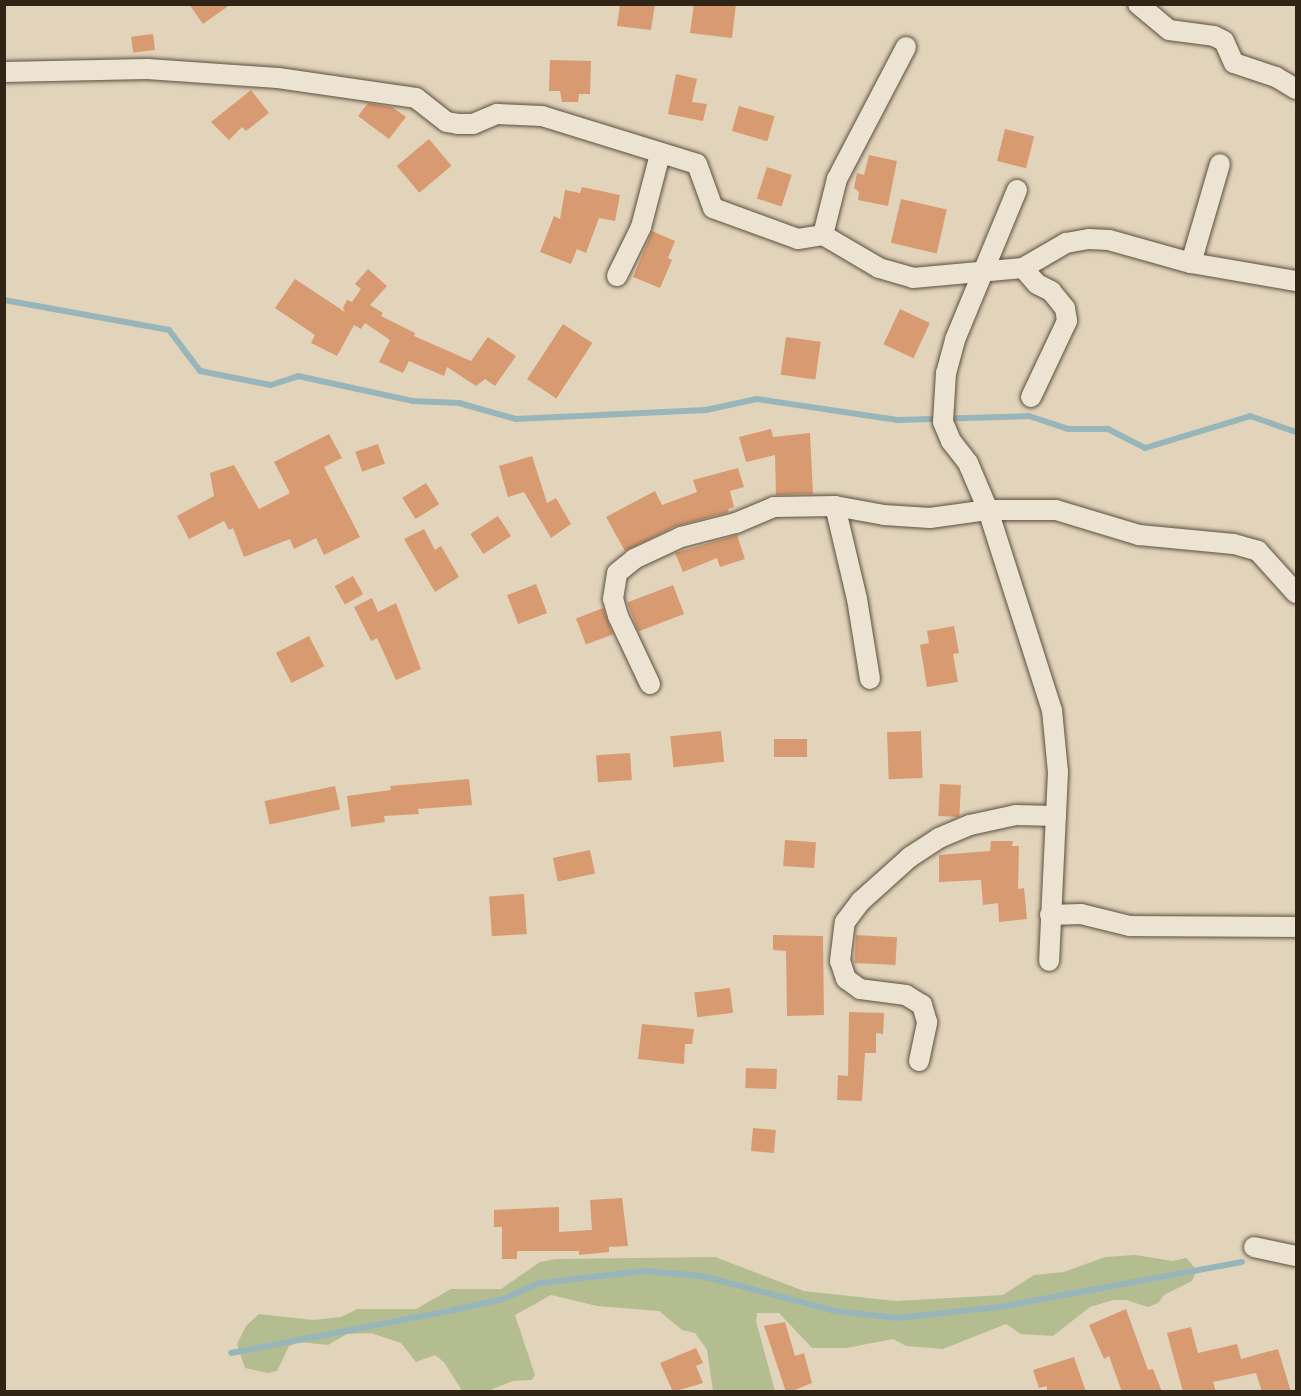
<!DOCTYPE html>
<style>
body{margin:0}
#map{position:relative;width:1301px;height:1396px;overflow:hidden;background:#e2d4bb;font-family:"Gentium Book Plus",serif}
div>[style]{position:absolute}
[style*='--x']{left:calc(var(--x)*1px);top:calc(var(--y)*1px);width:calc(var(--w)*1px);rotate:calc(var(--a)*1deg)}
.green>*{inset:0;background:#b3bd90}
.stream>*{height:6px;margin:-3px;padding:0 3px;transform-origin:3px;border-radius:3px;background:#98b6b9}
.building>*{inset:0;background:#d89a71;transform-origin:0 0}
.roads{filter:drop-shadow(0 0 2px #5c503f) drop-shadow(0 0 2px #5c503f)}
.minor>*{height:20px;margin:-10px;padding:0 10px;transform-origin:10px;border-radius:10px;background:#ece3d3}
span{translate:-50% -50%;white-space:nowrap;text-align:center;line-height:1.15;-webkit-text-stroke:4.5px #ece3d3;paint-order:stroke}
.frame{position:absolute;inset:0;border:6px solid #302416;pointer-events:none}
</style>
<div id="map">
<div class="green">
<div style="clip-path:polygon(1135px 1255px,1173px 1261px,1186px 1258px,1197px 1270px,1192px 1281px,1164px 1295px,1158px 1303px,1148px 1307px,1126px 1300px,1113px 1300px,1090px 1307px,1053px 1336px,1021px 1334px,1006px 1324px,943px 1349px,906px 1346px,893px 1339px,846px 1348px,812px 1348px,779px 1313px,757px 1313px,756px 1321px,775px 1391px,713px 1391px,707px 1350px,695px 1333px,682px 1330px,659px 1311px,597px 1306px,551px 1295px,515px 1315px,535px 1375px,532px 1380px,513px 1381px,488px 1391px,462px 1391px,444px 1362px,435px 1355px,416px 1362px,401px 1343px,371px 1333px,347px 1334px,328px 1345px,299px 1342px,289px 1346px,277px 1371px,268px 1373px,245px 1368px,237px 1344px,246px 1326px,259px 1314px,313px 1320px,341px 1317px,357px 1309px,416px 1309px,451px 1289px,501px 1289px,540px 1262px,556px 1259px,715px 1257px,804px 1291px,896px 1301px,1003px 1295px,1034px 1275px,1064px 1272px,1105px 1257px)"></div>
</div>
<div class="stream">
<div style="--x:4;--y:300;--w:168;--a:10.3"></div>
<div style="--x:169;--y:330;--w:51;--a:52.9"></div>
<div style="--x:200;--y:371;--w:72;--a:11.2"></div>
<div style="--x:271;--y:385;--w:28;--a:-18"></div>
<div style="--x:298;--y:376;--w:118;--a:12.3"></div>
<div style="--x:413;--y:401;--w:46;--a:2.5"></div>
<div style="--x:459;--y:403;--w:59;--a:15.7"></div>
<div style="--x:516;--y:419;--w:190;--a:-2.7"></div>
<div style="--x:706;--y:410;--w:52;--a:-12.2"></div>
<div style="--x:757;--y:399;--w:142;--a:8.5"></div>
<div style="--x:897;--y:420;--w:132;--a:-1.7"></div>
<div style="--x:1029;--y:416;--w:41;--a:18.4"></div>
<div style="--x:1068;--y:429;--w:40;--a:0"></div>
<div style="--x:1108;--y:429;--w:42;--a:27.2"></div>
<div style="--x:1145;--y:448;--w:110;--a:-16.9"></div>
<div style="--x:1250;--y:416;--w:49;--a:19.2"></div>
<div style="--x:231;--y:1353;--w:227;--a:-10.9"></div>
<div style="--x:454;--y:1310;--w:50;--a:-12.7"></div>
<div style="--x:503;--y:1299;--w:40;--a:-23.4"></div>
<div style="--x:540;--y:1283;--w:104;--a:-6.6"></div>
<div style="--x:643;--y:1271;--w:59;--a:4.8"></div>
<div style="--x:702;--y:1276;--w:138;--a:14.7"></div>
<div style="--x:835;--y:1311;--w:63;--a:6.3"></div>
<div style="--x:898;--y:1318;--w:102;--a:-6.2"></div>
<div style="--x:999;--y:1307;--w:247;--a:-10.5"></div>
</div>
<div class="building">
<div style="clip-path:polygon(189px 4px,231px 4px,203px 24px)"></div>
<div style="clip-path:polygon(620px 4px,655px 4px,651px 30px,617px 26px)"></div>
<div style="clip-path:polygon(694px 4px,736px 4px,732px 38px,690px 33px)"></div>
<div style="left:153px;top:34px;width:16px;height:22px;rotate:83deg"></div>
<div style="clip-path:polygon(550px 60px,591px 61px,590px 94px,579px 94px,578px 102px,562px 102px,560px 91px,549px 91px)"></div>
<div style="clip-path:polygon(676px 74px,697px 79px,692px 102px,707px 104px,703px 121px,668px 114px)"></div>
<div style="clip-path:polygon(251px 90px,269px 113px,246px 131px,242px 127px,229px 140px,211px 122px)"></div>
<div style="clip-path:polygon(368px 103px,392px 107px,406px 117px,389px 139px,358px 116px)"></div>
<div style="left:739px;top:106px;width:37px;height:26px;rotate:16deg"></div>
<div style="left:1005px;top:129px;width:30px;height:33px;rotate:14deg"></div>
<div style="left:429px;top:139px;width:35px;height:42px;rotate:50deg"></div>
<div style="clip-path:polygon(869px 155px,897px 161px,888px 206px,858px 200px,859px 192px,854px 188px,857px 173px,864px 175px)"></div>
<div style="left:767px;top:167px;width:26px;height:33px;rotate:18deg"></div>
<div style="clip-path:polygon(582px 187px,620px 195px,615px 221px,599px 218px,586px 253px,577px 249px,571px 264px,540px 252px,554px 216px,560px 219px,565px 190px,580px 193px)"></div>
<div style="left:901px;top:199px;width:47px;height:45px;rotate:13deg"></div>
<div style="clip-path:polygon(652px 231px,675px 241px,668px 258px,672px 260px,660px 288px,633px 277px)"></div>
<div style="clip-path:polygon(368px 269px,387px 286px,370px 305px,383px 313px,381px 316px,415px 333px,414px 336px,471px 361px,488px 337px,516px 356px,495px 386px,485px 379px,476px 386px,447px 367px,444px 376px,409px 361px,403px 373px,379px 362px,390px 340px,365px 323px,361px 329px,354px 325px,337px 356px,311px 343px,315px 335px,275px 308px,295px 279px,345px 312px,343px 308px,347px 300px,352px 302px,361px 289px,355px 284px)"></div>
<div style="left:900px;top:309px;width:33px;height:39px;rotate:25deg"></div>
<div style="left:563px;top:324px;width:35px;height:66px;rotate:33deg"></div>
<div style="left:786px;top:337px;width:35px;height:38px;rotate:8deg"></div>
<div style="clip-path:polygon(771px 429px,773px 437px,810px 433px,813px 494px,776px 495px,775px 455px,746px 462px,739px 437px)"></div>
<div style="clip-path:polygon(329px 434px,342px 458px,324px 467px,360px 537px,324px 555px,316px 538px,294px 549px,290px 539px,244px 557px,233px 528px,229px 530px,224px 521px,189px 539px,177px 516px,214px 496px,210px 473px,234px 465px,259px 509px,290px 493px,274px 462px)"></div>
<div style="left:378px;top:444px;width:21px;height:24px;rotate:71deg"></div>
<div style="clip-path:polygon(532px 456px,547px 503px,556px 498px,571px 524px,551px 538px,524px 492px,508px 497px,499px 466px)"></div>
<div style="clip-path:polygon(738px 468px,744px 487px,730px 491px,734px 507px,728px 509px,729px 512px,676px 526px,625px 551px,606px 517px,655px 491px,662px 505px,697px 492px,693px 480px)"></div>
<div style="left:426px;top:483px;width:25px;height:28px;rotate:58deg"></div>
<div style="left:498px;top:516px;width:24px;height:33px;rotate:57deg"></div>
<div style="clip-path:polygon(424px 529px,435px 550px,441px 546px,459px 577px,435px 592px,404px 539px)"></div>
<div style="clip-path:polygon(737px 535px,745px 559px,720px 567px,717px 558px,683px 572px,675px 553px)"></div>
<div style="left:353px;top:576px;width:21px;height:21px;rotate:61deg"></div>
<div style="left:536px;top:584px;width:31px;height:31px;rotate:69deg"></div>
<div style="left:673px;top:585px;width:31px;height:49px;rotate:69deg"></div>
<div style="clip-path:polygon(372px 598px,378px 612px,396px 603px,421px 669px,396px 680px,377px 638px,371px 641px,354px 607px)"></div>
<div style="left:603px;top:608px;width:28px;height:29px;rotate:69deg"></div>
<div style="clip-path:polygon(954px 626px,959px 653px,953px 654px,958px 682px,927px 687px,920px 645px,929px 643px,927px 631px)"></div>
<div style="left:309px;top:636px;width:34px;height:37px;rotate:63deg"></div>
<div style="left:721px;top:731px;width:31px;height:51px;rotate:84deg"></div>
<div style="left:921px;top:731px;width:47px;height:34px;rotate:88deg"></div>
<div style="left:774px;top:739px;width:33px;height:18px"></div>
<div style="left:630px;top:753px;width:27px;height:34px;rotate:86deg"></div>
<div style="clip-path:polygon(469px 779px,472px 805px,418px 809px,419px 814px,384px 816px,385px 822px,351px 827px,347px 796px,391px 790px,390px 786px)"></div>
<div style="left:940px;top:784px;width:21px;height:32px;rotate:3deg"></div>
<div style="left:335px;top:786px;width:24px;height:72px;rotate:78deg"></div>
<div style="left:785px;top:840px;width:31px;height:26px;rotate:4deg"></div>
<div style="clip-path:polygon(991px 841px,1013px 841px,1012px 846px,1019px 846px,1018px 889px,1024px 888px,1027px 919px,999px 922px,998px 903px,983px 905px,981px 880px,939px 882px,939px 855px,990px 851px)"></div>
<div style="left:590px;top:850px;width:24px;height:38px;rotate:78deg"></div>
<div style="left:524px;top:894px;width:40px;height:35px;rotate:86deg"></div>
<div style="clip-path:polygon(773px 935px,823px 936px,824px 1015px,787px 1016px,786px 951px,773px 950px)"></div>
<div style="left:856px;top:935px;width:41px;height:28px;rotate:3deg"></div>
<div style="left:730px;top:988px;width:25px;height:36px;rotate:83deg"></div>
<div style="clip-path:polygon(849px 1012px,884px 1013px,883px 1034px,876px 1033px,876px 1053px,865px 1053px,862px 1101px,837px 1100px,838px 1075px,848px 1076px)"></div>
<div style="clip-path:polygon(642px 1024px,694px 1029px,692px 1044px,685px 1044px,684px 1064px,638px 1059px)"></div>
<div style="left:746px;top:1068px;width:31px;height:20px;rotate:2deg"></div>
<div style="left:753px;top:1128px;width:23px;height:23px;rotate:5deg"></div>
<div style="clip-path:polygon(622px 1198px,628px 1246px,609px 1247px,609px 1252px,579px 1255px,579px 1251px,517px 1251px,517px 1259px,502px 1259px,502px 1227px,494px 1227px,494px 1210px,559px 1207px,559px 1232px,592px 1230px,590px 1200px)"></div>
<div style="clip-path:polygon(1126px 1309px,1148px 1370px,1153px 1369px,1162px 1392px,1122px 1392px,1109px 1356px,1104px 1359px,1089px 1325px)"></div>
<div style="clip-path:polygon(785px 1322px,795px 1356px,804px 1353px,812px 1383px,790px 1392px,786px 1392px,764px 1326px)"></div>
<div style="clip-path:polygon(1191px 1327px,1198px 1353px,1237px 1344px,1241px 1359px,1278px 1349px,1291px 1392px,1262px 1392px,1256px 1373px,1213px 1382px,1216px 1392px,1183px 1392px,1167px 1333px)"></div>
<div style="clip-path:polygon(696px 1348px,703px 1363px,696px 1366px,703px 1383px,673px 1392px,660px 1363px)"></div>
<div style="clip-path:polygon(1074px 1357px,1086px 1392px,1047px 1392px,1047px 1386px,1039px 1388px,1033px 1370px)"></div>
</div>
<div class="roads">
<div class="minor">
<div style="--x:1138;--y:4;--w:40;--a:40"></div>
<div style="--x:1169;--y:30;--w:45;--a:7.6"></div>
<div style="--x:1214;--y:36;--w:11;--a:27"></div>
<div style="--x:1224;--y:41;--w:24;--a:66"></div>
<div style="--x:1234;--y:63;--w:44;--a:18.4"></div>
<div style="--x:1276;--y:77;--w:23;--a:31"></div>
<div style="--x:4;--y:72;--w:143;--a:-1.2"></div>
<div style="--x:147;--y:69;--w:131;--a:3.9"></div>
<div style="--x:278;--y:78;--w:139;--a:8.2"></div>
<div style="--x:416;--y:98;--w:39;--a:38"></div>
<div style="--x:447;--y:122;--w:11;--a:10"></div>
<div style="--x:458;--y:124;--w:15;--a:0"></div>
<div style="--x:473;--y:124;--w:26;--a:-23"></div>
<div style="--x:497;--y:114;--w:45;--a:2.5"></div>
<div style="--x:542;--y:116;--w:162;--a:17.2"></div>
<div style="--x:697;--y:164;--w:47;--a:70"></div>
<div style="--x:713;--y:208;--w:90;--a:20"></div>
<div style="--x:798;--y:239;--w:25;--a:-9"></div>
<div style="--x:823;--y:235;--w:65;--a:30.5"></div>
<div style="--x:879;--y:268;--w:35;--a:16"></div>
<div style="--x:913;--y:278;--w:110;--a:-5.2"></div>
<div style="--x:1023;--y:268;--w:50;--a:-30.2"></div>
<div style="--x:1066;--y:243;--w:23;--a:-10"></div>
<div style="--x:1089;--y:239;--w:20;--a:3"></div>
<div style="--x:1109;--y:240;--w:85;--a:15.7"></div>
<div style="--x:1191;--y:263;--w:107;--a:9.7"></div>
<div style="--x:1017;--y:190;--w:162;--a:112.5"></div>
<div style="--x:955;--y:340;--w:34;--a:105"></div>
<div style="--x:946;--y:373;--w:49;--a:93.5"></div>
<div style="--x:943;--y:422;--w:21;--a:67"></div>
<div style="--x:951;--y:441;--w:28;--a:52"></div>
<div style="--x:968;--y:463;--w:51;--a:66.9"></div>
<div style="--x:988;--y:510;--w:210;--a:72.3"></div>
<div style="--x:1052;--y:710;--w:62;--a:84.5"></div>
<div style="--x:1058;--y:772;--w:189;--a:92.7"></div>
<div style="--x:823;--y:235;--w:58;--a:-76"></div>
<div style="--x:837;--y:179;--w:149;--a:-62.4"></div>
<div style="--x:1191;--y:263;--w:103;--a:-73.7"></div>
<div style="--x:1023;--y:268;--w:21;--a:49"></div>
<div style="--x:1037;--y:284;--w:16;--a:27"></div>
<div style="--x:1051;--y:291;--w:22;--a:51"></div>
<div style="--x:1065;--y:308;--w:13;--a:81"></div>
<div style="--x:1067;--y:321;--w:84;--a:115.3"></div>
<div style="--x:617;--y:276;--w:55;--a:-63.9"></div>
<div style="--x:641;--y:227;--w:75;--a:-75.4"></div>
<div style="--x:835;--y:506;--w:96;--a:76.7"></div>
<div style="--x:857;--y:599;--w:81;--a:80.8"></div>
<div style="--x:650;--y:684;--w:75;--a:-115.2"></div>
<div style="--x:618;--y:616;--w:18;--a:-106"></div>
<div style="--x:613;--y:599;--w:26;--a:-81"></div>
<div style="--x:617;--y:573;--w:22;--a:-39"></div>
<div style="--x:634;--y:559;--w:52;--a:-25.1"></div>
<div style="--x:681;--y:537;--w:57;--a:-14.3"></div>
<div style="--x:736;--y:523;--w:41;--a:-22.8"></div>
<div style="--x:774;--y:507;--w:61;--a:-0.9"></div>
<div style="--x:835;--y:506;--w:50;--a:10.4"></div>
<div style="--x:884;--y:515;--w:46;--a:3.7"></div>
<div style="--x:930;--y:518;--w:59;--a:-7.9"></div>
<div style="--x:988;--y:510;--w:68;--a:0"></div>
<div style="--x:1056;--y:510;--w:87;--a:16.8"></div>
<div style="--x:1139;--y:535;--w:95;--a:5.4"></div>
<div style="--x:1234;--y:544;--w:25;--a:16"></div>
<div style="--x:1258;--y:551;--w:57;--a:47.9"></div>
<div style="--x:1050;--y:915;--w:31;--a:-2"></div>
<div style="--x:1081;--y:914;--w:50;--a:13.8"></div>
<div style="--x:1130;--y:926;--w:166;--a:0.3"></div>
<div style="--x:919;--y:1061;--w:40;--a:-78"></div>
<div style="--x:927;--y:1022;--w:18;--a:-106"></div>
<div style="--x:922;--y:1005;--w:19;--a:-148"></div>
<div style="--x:906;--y:995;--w:46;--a:-172.6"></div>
<div style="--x:860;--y:989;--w:17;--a:-144"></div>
<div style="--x:846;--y:979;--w:19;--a:-108"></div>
<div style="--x:840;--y:961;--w:39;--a:-83"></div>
<div style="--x:845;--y:922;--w:26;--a:-53"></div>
<div style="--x:861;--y:901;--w:66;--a:-41.9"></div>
<div style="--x:910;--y:857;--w:35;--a:-33"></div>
<div style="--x:939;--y:838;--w:34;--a:-23"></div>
<div style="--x:970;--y:825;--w:47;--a:-12.3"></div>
<div style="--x:1016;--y:815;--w:40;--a:1.4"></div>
<div style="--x:1254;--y:1247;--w:43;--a:12.1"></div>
</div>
</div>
<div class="frame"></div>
</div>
